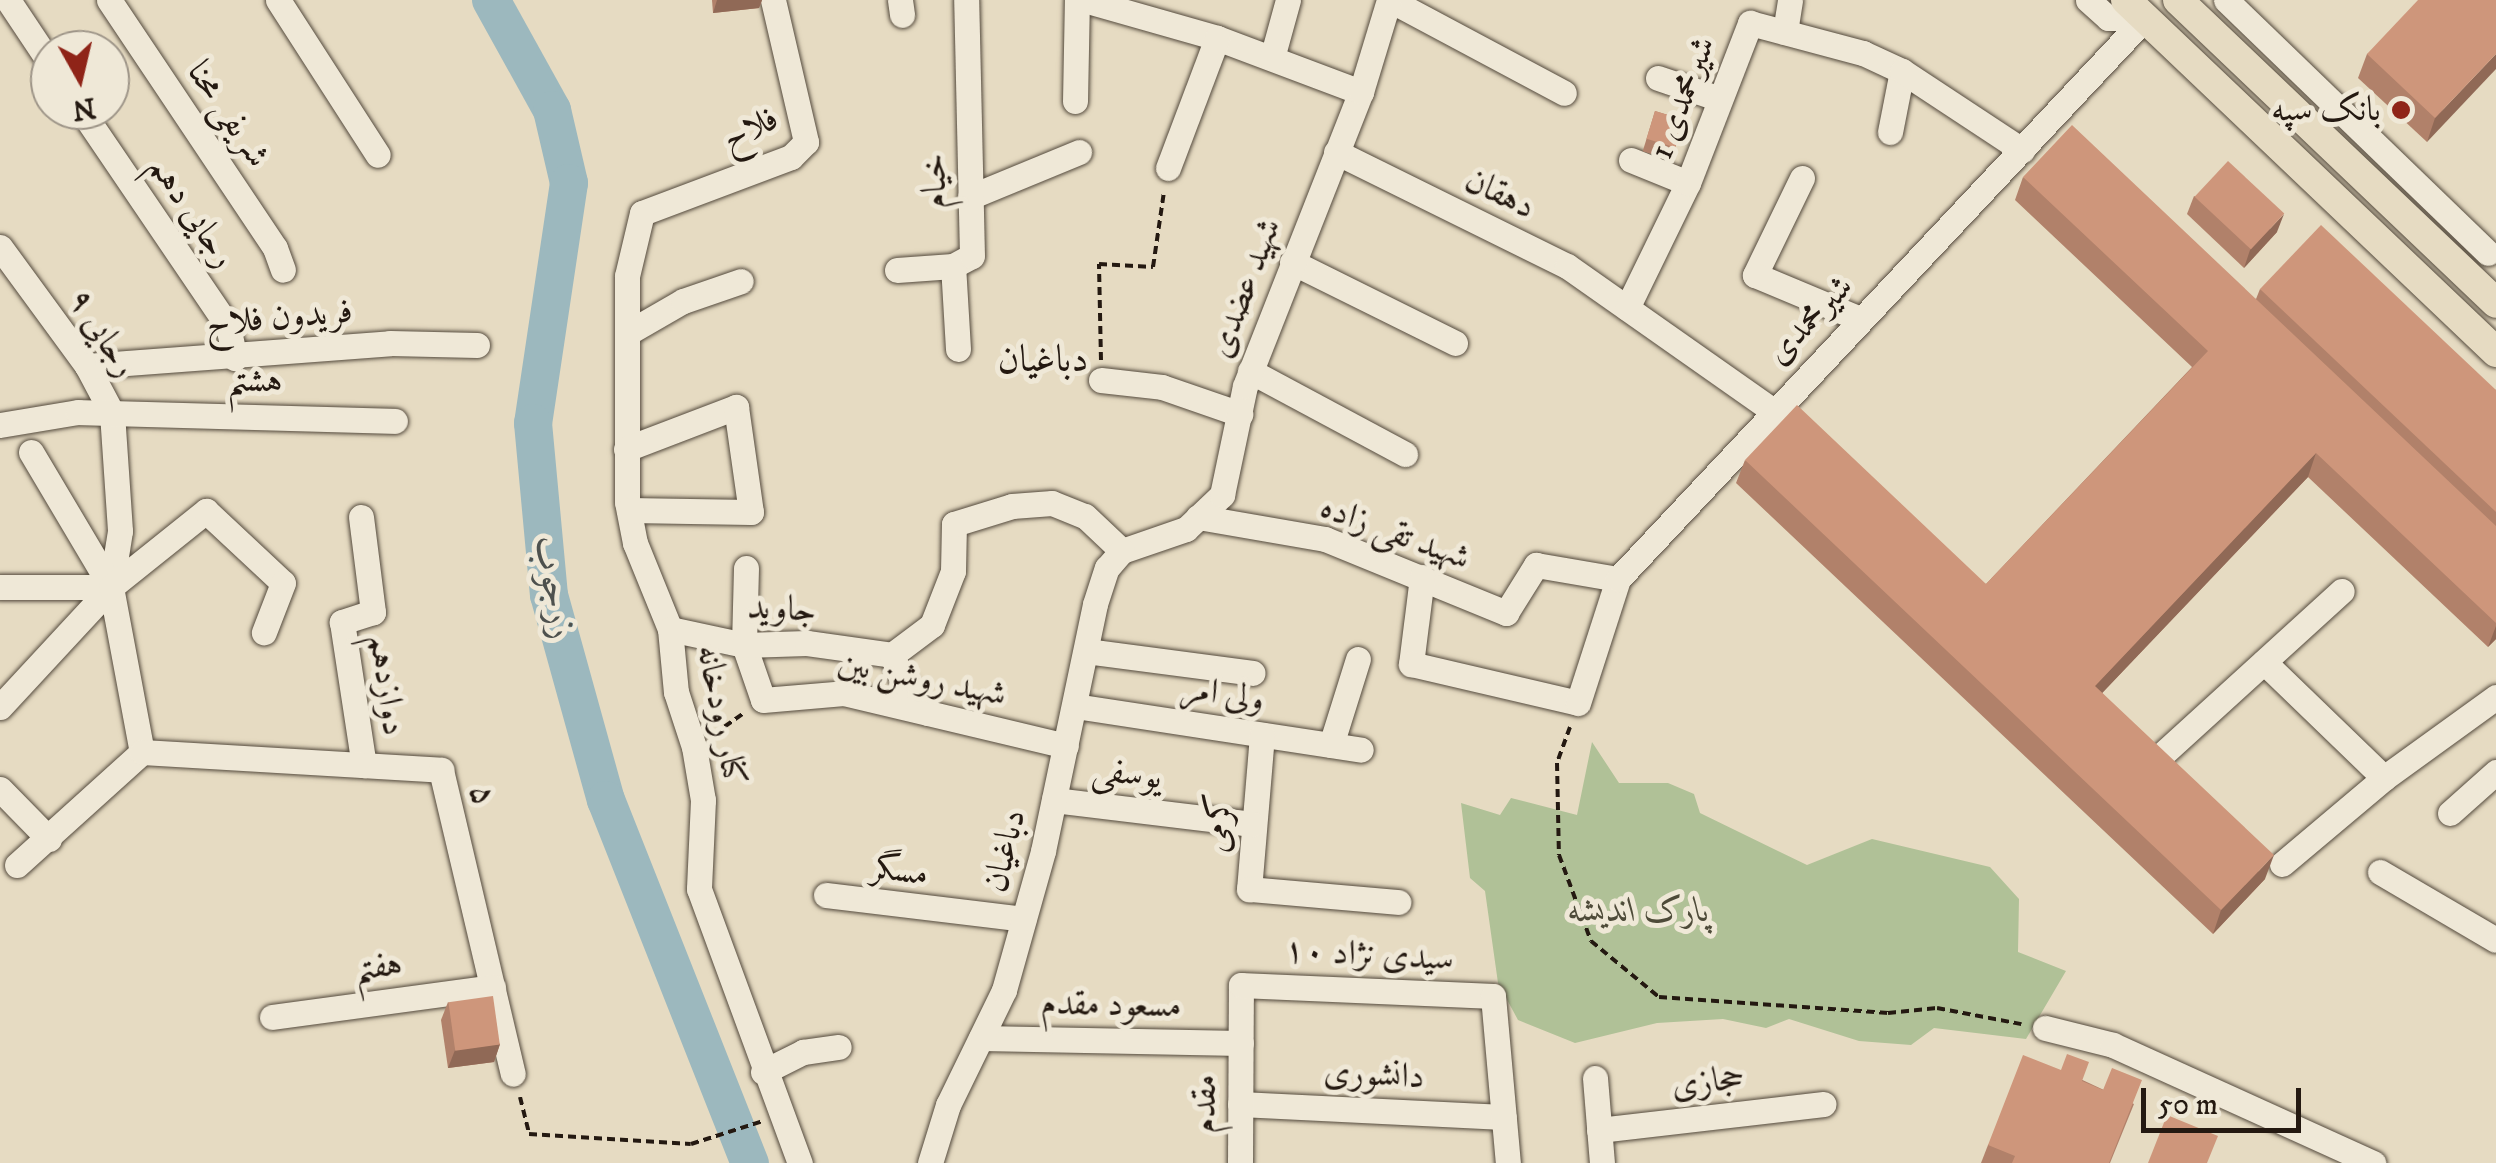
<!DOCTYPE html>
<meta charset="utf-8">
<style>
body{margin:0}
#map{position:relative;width:2496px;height:1163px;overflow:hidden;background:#e6dbc2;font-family:"IM FELL DW Pica",Amiri,serif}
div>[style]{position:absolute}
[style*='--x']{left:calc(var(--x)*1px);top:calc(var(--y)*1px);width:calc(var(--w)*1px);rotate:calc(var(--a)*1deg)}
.green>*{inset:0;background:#b0c197}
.river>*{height:38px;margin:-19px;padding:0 19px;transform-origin:19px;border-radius:19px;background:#9cb8be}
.path>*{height:4px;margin-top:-2px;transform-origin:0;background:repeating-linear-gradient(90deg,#241911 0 8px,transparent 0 13px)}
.roads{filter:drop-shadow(0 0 2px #544a3d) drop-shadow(0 0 2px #544a3d)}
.minor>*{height:25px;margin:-12.5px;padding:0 12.5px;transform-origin:12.5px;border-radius:12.5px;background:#efe8d7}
.major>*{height:30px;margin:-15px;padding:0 15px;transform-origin:15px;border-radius:15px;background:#e6dbc2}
.wall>*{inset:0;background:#b1816a;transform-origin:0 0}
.shaded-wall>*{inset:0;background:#906956}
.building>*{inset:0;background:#ce967b;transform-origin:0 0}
.dots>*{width:28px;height:28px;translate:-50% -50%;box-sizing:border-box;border:5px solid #efe8d7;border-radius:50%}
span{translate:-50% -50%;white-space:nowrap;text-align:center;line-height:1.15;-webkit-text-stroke:10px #efe8d7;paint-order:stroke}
.street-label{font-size:35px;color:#241911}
.poi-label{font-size:35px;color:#241911}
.right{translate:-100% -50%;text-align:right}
.park-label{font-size:35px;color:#4e4b39;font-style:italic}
.neighbourhood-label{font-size:38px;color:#241911}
.water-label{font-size:38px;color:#4e514e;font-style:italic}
.north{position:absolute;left:30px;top:30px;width:100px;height:100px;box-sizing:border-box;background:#efe8d7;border:2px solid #9e9588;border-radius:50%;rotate:172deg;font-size:28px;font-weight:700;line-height:40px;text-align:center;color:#241911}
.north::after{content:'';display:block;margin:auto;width:35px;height:45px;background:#8f2418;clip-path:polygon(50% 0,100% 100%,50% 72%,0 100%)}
.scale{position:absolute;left:2141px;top:1088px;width:160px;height:45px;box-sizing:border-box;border:5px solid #241911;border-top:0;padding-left:12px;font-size:30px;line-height:35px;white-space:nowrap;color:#241911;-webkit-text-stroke:8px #efe8d7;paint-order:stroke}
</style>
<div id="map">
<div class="green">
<div style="clip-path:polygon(1592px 742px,1619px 783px,1668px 783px,1694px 794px,1700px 813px,1807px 865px,1872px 839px,1990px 867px,2019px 899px,2018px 952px,2066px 971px,2026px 1039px,1934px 1028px,1911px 1045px,1859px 1041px,1789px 1019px,1766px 1028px,1723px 1019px,1657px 1023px,1575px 1043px,1518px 1020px,1498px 983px,1485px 891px,1470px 878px,1461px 803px,1500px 815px,1511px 798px,1577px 815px)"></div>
</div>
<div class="river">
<div style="--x:491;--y:0;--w:126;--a:61"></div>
<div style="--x:552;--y:110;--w:75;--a:76.9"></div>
<div style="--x:569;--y:183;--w:243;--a:98.5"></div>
<div style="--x:533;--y:423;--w:173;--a:84.7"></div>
<div style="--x:549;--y:595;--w:213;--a:74.5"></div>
<div style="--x:606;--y:800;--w:391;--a:68.4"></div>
</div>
<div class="path">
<div style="--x:1101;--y:360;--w:96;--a:-91.2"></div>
<div style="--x:1099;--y:264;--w:54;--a:3.2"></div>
<div style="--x:1153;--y:267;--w:76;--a:-81.7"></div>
<div style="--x:1570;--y:727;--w:38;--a:110"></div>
<div style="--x:1557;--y:763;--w:92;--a:88.8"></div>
<div style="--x:1559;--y:855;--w:92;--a:69.6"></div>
<div style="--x:1591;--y:941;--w:88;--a:39.5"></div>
<div style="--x:1659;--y:997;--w:230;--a:4"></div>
<div style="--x:1888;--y:1013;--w:49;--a:-5.8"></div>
<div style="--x:1937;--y:1008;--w:86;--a:10.8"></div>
<div style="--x:714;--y:734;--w:35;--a:-35"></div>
<div style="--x:520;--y:1097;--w:38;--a:76"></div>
<div style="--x:529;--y:1134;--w:162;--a:3.5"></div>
<div style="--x:691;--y:1144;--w:76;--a:-17.7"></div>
</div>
<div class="roads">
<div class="minor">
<div style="--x:8;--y:0;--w:76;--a:56.3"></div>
<div style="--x:109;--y:0;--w:298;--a:56.2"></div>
<div style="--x:275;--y:248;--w:23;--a:70"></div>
<div style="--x:278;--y:0;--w:184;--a:57.2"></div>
<div style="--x:773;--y:0;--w:146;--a:76.9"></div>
<div style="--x:806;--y:142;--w:21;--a:135"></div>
<div style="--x:791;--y:157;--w:159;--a:159.4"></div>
<div style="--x:642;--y:213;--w:65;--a:103.4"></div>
<div style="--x:627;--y:276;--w:226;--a:90"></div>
<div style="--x:627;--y:502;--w:42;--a:79"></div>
<div style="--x:635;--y:543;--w:93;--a:67.9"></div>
<div style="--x:670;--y:629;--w:63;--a:84.6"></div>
<div style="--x:676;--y:692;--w:58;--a:71.9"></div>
<div style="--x:694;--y:747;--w:54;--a:80.4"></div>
<div style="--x:703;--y:800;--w:89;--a:92.6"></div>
<div style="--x:699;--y:889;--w:292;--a:69.8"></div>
<div style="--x:900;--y:0;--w:15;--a:82"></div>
<div style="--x:1084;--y:0;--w:138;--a:15.9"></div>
<div style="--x:1217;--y:38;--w:154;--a:20.6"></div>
<div style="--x:1390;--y:0;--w:197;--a:28.1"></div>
<div style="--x:2088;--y:0;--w:27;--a:42"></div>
<div style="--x:2108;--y:18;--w:37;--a:0"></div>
<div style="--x:2226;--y:0;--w:364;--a:44"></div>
<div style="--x:1785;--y:32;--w:32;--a:-81"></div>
<div style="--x:1272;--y:58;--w:60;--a:-74.6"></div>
<div style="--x:1658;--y:78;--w:65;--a:18.7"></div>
<div style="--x:1075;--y:101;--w:101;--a:-88.9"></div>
<div style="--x:81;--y:110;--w:261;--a:55.8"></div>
<div style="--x:228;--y:326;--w:33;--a:78"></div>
<div style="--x:1890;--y:132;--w:62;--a:-78.9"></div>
<div style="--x:1336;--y:152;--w:258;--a:26.3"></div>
<div style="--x:1567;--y:266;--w:251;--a:35.1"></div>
<div style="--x:1631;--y:160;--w:61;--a:22"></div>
<div style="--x:1168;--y:168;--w:139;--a:-69.3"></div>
<div style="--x:1802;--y:178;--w:108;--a:115.9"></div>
<div style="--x:1755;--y:275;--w:114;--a:22.7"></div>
<div style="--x:970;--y:197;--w:118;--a:-22.4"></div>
<div style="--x:0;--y:247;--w:147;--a:53.8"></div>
<div style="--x:87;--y:366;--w:53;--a:62"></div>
<div style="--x:112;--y:413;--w:118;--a:86.1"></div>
<div style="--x:120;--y:531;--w:57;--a:99.1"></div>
<div style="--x:111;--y:587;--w:168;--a:79.4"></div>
<div style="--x:1292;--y:262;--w:182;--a:26.4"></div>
<div style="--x:897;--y:270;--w:56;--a:-4.1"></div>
<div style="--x:1627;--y:308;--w:139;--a:-64"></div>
<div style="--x:1688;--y:183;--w:172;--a:-68.8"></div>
<div style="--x:1750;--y:23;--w:117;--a:14.9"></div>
<div style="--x:1863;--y:53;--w:43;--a:24.8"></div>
<div style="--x:1902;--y:71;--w:144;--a:33.4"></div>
<div style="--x:631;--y:331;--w:60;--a:-30"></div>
<div style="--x:683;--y:301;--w:61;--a:-19"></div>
<div style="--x:958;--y:349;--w:83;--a:-93.4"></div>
<div style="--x:953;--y:266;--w:21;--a:-28"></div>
<div style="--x:972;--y:256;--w:256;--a:-91.3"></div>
<div style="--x:87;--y:366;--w:304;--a:-4.3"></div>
<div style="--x:390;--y:343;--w:87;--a:1.3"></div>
<div style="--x:1250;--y:371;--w:176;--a:28.2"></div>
<div style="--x:1101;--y:380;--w:61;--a:6.5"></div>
<div style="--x:1162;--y:387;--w:83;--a:19.1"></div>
<div style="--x:0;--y:425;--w:79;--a:-9.5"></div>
<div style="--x:78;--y:412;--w:317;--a:1.6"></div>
<div style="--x:626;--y:449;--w:118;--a:-20.9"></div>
<div style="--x:736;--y:407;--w:106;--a:81.9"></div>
<div style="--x:751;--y:512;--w:122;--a:-179.1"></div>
<div style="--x:31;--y:452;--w:157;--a:59.3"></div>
<div style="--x:361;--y:517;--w:96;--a:82.8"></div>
<div style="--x:373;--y:612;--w:33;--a:162"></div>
<div style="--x:342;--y:622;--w:145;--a:81.3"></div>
<div style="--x:1198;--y:517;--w:129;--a:9.8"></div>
<div style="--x:1325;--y:539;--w:196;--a:22.2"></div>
<div style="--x:1506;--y:613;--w:57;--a:-58"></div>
<div style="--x:1536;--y:565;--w:83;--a:9.7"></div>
<div style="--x:1122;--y:551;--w:68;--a:-19"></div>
<div style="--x:1186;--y:529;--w:50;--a:-43.4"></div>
<div style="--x:1222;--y:495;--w:111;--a:-78.1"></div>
<div style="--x:1245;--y:386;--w:316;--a:-68.5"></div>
<div style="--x:1361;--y:92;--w:96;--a:-73.1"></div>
<div style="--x:746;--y:568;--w:77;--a:91.5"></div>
<div style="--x:744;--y:645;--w:58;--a:70.9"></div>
<div style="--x:763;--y:700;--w:81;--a:-4.9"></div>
<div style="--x:844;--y:693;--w:228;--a:13.4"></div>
<div style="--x:1422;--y:577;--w:88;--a:97.2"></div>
<div style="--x:1411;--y:664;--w:171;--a:13.1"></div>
<div style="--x:1578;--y:703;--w:130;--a:-72.1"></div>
<div style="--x:1618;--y:579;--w:770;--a:-46.79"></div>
<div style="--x:0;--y:587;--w:111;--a:0"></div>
<div style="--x:670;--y:629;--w:76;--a:12.2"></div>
<div style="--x:744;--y:645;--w:63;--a:-1.8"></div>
<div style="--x:807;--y:643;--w:86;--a:8"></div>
<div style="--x:1086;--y:651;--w:168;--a:7.5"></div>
<div style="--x:892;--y:655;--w:50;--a:-36.9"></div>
<div style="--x:932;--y:625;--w:58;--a:-68.7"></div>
<div style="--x:953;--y:571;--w:47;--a:-88.8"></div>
<div style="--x:954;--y:524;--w:61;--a:-17.2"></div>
<div style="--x:1012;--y:506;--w:40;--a:-4.3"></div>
<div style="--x:1052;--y:503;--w:35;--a:22"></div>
<div style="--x:1085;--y:516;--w:51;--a:43.4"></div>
<div style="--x:892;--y:655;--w:27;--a:68"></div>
<div style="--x:902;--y:680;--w:42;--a:51.8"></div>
<div style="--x:2264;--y:662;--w:167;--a:44"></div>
<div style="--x:2384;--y:778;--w:138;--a:-35.9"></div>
<div style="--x:1075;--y:706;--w:289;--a:8.7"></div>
<div style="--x:0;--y:707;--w:163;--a:-47.2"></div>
<div style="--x:111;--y:587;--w:122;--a:-38.7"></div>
<div style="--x:206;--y:511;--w:105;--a:43.1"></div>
<div style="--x:283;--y:583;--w:53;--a:111.2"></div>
<div style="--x:1262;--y:735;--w:155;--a:94.8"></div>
<div style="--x:1249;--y:889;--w:150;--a:5"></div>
<div style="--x:1331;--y:745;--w:90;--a:-72.6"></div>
<div style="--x:2156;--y:760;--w:251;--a:-42.3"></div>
<div style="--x:0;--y:789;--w:70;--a:45.6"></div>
<div style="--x:1054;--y:800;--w:200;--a:6.9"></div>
<div style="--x:2450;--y:813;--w:62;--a:-41.7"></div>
<div style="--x:2282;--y:864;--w:133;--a:-40.1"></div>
<div style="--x:17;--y:865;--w:169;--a:-42.1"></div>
<div style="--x:142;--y:752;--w:300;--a:3.4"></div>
<div style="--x:441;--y:770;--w:312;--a:76.7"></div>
<div style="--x:2380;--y:872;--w:134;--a:30.4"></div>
<div style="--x:826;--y:895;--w:199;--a:6.9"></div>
<div style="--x:272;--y:1017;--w:223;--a:-7.7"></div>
<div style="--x:2045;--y:1028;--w:70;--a:14"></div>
<div style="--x:2113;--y:1045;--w:286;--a:24.4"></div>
<div style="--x:981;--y:1038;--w:260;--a:1.1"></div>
<div style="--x:763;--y:1072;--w:45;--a:-26.6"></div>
<div style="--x:803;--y:1052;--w:36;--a:-8"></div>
<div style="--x:1595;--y:1078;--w:85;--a:85.3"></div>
<div style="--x:1240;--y:1104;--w:264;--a:2.8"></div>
<div style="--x:1599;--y:1130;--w:226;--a:-6.6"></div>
<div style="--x:930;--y:1163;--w:61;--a:-72.8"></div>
<div style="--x:948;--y:1105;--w:128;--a:-64"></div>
<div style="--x:1004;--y:990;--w:144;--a:-74.3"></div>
<div style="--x:1043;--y:851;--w:252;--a:-78.1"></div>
<div style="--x:1095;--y:604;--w:38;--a:-72"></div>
<div style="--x:1107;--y:568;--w:23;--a:-49"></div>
<div style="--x:1240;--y:1163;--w:178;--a:-89.7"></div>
<div style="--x:1241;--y:985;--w:252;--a:2.5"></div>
<div style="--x:1493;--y:996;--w:168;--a:84.9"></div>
</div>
<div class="major">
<div style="--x:2126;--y:0;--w:511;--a:43.57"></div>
<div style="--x:2178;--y:0;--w:439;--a:43.6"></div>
</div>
</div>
<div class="wall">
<div style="clip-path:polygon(712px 0,762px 0,759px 8px,713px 13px)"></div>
<div style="clip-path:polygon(2496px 0,2427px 142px,2358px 78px,2367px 54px)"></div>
<div style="left:1655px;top:111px;width:30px;height:42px;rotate:17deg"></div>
<div style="clip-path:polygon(2023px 177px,2256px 299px,2260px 289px,2496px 390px,2496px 639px,2488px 647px,2308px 477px,2102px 693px,2265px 879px,2213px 934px,1736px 483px,1745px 460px,1986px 584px,2192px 367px,2015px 200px)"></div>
<div style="clip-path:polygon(2194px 196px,2277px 232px,2244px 268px,2187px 214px)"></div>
<div style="clip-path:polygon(448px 1002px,500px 1044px,494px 1062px,448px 1068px,441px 1020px)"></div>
<div style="clip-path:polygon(2061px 1070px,2134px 1104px,2110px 1163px,1981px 1163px,1988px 1145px)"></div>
</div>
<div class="shaded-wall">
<div style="clip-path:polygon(717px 0,762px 0,759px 8px,713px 13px)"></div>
<div style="clip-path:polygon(2496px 54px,2496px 69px,2427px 142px,2435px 118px)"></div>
<div style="clip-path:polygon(2284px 214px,2277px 232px,2244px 268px,2250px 250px)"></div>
<div style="clip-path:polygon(2316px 453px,2308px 477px,2086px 710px,2095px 686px)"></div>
<div style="clip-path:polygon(2496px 626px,2496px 639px,2488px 647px)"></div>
<div style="clip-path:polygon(2274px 855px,2265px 879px,2213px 934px,2221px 910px)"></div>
<div style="clip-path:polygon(500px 1044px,494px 1062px,448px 1068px,455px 1050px)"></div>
</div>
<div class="building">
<div style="clip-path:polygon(2418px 0,2496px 0,2496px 54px,2435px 118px,2367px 54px)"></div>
<div style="left:1655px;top:111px;width:30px;height:29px;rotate:17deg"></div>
<div style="clip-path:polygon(2072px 125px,2496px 526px,2496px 623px,2316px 453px,2095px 686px,2274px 855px,2221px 910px,1745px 460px,1797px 405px,1986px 584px,2208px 351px,2023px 177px)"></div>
<div style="left:2228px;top:161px;width:77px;height:49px;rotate:43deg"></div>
<div style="clip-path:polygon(2321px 225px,2496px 390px,2496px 512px,2260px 289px)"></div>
<div style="left:493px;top:996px;width:49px;height:45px;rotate:82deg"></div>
<div style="clip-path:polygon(2067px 1054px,2089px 1062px,2082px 1081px,2103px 1090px,2112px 1068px,2142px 1080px,2109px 1163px,2012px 1163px,2015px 1156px,1988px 1145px,2023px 1055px,2061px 1070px)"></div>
<div style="clip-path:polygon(2167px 1115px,2218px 1136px,2207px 1163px,2148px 1163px)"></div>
</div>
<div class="dots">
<div style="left:2401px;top:110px;background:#8f2418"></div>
</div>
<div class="street-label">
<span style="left:1683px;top:98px;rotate:-69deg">شیرمحمدی 1</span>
<span style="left:228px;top:114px;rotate:56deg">شریفی محنا</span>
<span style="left:750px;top:129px;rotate:-24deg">فلاح</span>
<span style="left:935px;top:181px;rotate:-91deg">خیام</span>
<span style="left:1500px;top:194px;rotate:26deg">دهقان</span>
<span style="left:192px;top:212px;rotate:56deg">رجایی دهم</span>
<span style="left:1245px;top:288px;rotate:-69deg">شهید عضدی</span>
<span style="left:279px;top:318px;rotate:-5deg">فریدون فلاح</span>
<span style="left:1810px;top:320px;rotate:-46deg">شیرمحمدی</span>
<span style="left:102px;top:333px;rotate:57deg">رجایی ۹</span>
<span style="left:255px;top:381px;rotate:1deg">هشتم</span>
<span style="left:1395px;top:533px;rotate:20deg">شهید تقی زاده</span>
<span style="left:782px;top:609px;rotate:3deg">جاوید</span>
<span style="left:922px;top:679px;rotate:11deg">شهید روشن بین</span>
<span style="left:387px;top:685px;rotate:82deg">دوازدهم</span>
<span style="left:1223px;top:694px;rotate:9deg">ولی امر</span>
<span style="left:721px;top:715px;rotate:79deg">کنار رودخانه</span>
<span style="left:1127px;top:774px;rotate:7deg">یوسفی</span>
<span style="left:483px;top:795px;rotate:77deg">۵</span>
<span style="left:1219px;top:823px;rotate:-86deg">کرمی</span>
<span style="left:1005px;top:851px;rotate:-76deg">دباغیان</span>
<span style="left:900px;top:871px;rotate:8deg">مسگر</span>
<span style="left:1369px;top:955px;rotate:3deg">سیدی نژاد ۱۰</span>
<span style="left:378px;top:967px;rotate:-8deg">هفتم</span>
<span style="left:1111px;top:1005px;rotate:1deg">مسعود مقدم</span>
<span style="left:1374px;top:1075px;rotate:3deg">دانشوری</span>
<span style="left:1708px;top:1082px;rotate:-7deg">حجازی</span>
<span style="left:1205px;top:1104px;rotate:-90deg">مقدم</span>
</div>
<div class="poi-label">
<span class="right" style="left:2381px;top:110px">بانک سپه</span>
</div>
<div class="park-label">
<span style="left:1639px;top:911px">پارک اندیشه</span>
</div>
<div class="neighbourhood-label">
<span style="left:1043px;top:361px">دباغیان</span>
</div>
<div class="water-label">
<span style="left:554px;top:588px;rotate:80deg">زرجوب</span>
</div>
<div class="north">N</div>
<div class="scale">50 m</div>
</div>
